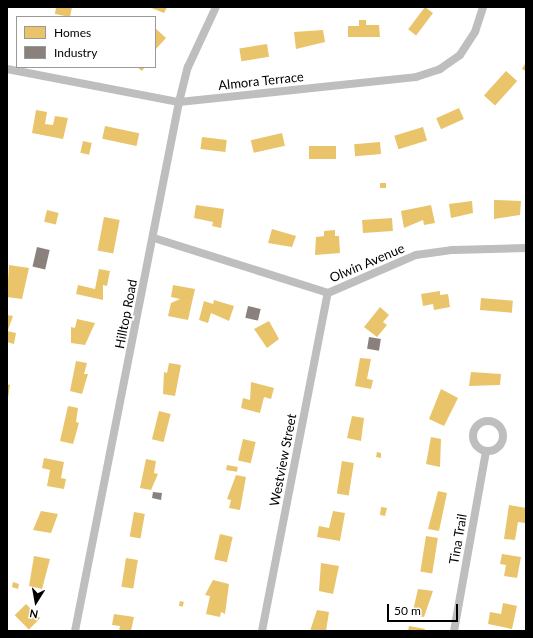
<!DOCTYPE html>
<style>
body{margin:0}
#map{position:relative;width:533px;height:638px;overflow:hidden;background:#fff;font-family:Lato,sans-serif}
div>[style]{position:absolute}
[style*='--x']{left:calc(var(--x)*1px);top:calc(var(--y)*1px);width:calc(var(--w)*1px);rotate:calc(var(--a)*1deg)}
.homes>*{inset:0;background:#e9c46a;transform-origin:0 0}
.industry>*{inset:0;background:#8a817c;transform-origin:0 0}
.street>*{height:8px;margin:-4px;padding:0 4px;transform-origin:4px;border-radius:4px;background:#bebebe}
.street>.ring{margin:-4px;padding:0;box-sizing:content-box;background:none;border:8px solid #bebebe;border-radius:50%}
span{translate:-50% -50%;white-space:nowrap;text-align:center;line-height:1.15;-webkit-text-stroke:4px #fff;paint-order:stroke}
.street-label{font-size:13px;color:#000}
.frame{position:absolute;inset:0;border:8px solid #000;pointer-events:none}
.legend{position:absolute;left:16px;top:16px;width:140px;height:52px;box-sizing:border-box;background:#fff;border:1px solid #999;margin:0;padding:5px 7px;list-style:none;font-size:12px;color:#000}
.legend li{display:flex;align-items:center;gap:8px;height:20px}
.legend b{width:20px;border:1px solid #999}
.north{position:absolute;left:16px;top:582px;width:40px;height:40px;-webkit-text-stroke:3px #fff;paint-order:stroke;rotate:191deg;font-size:11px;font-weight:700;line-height:16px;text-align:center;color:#000}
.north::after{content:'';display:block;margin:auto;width:14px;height:18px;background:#000;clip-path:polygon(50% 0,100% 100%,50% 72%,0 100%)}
.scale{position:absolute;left:387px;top:604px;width:71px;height:18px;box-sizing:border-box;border:2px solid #000;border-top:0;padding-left:5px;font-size:12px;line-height:14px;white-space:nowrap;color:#000;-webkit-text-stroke:3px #fff;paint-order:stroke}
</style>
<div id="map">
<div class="homes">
<div style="clip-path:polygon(56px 7px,72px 7px,70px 17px,55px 14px)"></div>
<div style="clip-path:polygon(149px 7px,167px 7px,164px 13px)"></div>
<div style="left:425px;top:7px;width:10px;height:28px;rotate:37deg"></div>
<div style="clip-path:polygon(359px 20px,366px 20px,366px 25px,379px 25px,380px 37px,348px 37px,348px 26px,359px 26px)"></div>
<div style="clip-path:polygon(155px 28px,166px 38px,155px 50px)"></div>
<div style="clip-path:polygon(323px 30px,325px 42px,296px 49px,294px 32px)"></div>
<div style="left:267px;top:44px;width:13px;height:28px;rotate:81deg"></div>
<div style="clip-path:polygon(526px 62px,526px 71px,522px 69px)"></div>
<div style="clip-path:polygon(137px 67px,145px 67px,142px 71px)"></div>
<div style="left:506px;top:71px;width:15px;height:33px;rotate:42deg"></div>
<div style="left:459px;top:108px;width:12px;height:25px;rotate:66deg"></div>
<div style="clip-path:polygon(36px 110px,47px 112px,45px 124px,53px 125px,55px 116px,68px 118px,63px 139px,32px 133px)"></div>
<div style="left:105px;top:126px;width:35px;height:13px;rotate:12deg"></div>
<div style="left:423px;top:127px;width:14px;height:30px;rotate:73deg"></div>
<div style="left:282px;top:133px;width:13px;height:32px;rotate:77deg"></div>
<div style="left:202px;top:137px;width:25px;height:12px;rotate:7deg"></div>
<div style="left:83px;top:141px;width:9px;height:12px;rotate:13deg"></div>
<div style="left:380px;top:142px;width:12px;height:26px;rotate:85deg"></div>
<div style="left:336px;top:146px;width:13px;height:27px;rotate:90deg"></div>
<div style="left:380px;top:183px;width:6px;height:5px"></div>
<div style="clip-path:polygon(494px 200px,521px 201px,520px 215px,494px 219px)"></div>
<div style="clip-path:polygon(472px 201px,473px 213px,451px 218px,449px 204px)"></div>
<div style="clip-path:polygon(196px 205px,224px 209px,221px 228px,212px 226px,213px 222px,194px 218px)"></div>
<div style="clip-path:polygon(431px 205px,435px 223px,424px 225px,423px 220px,404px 228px,401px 211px)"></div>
<div style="left:47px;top:210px;width:12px;height:12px;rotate:14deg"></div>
<div style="left:104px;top:217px;width:16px;height:34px;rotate:11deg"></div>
<div style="left:392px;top:218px;width:13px;height:30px;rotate:86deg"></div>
<div style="clip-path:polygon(272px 229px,296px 236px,292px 247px,268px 243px)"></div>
<div style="clip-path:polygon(335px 230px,335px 236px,339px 236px,340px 253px,315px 255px,316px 237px,324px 236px,324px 231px)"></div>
<div style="clip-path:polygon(9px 265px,29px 268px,22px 299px,7px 297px)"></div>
<div style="clip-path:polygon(99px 269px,110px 271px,107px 286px,103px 285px,103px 300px,76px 294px,78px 285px,95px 289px)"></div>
<div style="clip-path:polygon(173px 285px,195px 289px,188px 320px,168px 316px,171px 303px,180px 299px,171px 297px)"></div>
<div style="clip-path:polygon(440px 291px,440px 295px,448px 294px,450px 307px,434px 310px,433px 304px,423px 306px,421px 294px)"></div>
<div style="left:481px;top:298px;width:32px;height:12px;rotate:5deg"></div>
<div style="clip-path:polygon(214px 300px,234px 306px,229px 321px,211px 313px,208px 323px,199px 320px,204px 301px,213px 304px)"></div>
<div style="clip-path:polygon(380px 307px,389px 315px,383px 322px,387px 325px,377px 337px,364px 327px)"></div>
<div style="clip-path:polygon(7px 315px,13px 316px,8px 330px,7px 330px)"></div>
<div style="clip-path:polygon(77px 319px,95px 323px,85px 345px,71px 343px,71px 327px,75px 328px)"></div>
<div style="clip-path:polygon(269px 321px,279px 339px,267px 348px,254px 329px)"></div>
<div style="clip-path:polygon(7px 331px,16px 333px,14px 344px,7px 342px)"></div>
<div style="clip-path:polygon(360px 358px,371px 359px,367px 379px,373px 380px,371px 389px,355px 386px)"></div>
<div style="clip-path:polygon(76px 361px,87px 363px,84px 374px,88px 374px,82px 394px,70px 391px)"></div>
<div style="clip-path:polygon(169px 363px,181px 365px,175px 396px,163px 394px,164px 372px,167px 373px)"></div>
<div style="clip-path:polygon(471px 372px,501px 374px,500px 385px,469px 386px)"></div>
<div style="clip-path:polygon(251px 382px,274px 388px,271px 399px,264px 397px,260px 413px,241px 408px,243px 398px,250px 400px)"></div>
<div style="clip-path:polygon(7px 384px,10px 385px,8px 398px,7px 398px)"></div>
<div style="clip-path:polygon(441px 389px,458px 398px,444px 426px,429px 419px)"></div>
<div style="clip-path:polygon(68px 406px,78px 408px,76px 422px,79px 423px,73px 444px,60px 441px)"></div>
<div style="left:159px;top:411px;width:12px;height:29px;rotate:14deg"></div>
<div style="clip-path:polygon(352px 416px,364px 418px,361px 441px,347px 438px)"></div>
<div style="clip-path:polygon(431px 437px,441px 439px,440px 467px,426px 464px)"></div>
<div style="left:243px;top:439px;width:13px;height:22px;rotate:13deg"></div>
<div style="clip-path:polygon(377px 452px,381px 453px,381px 458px,376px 457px)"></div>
<div style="clip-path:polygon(44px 458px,64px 462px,61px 478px,66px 479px,64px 489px,47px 486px,50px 470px,42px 468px)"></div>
<div style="clip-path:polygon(146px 459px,156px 461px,154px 473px,158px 474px,151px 490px,140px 488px)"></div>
<div style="left:342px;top:461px;width:12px;height:33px;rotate:9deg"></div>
<div style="left:227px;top:465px;width:11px;height:5px;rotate:10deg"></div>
<div style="clip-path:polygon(236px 475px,246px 477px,240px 510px,229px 508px,231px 500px,227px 499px)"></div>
<div style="clip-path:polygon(438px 491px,447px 493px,439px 531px,428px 529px)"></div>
<div style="clip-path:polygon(509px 505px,526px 508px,525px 523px,518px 522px,515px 540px,504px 539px)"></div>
<div style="clip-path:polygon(381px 507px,387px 508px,385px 516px,380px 515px)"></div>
<div style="clip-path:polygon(41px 511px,58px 514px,51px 533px,33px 530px)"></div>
<div style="clip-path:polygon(333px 511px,345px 513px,340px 541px,317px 537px,319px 526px,329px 528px)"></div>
<div style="left:134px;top:512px;width:11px;height:25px;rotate:10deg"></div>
<div style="left:220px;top:534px;width:13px;height:26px;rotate:13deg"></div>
<div style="left:426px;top:536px;width:12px;height:36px;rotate:9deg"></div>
<div style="clip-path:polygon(502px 554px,521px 557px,517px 578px,504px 576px,506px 565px,500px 564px)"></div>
<div style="clip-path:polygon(34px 556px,50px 559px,42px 589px,29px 586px)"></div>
<div style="left:126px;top:558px;width:12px;height:29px;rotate:9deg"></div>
<div style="clip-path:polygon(321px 563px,339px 566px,333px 594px,319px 591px)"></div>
<div style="clip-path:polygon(213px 580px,229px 584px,225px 614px,221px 612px,220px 617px,206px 614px,210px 596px,205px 595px)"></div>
<div style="clip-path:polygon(13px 582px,19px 584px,18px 589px,12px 587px)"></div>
<div style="clip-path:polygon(418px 589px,433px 591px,424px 617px,412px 615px)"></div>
<div style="left:180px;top:601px;width:4px;height:5px;rotate:14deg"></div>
<div style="clip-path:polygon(503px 603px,517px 606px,512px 629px,488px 624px,490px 612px,501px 614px)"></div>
<div style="left:26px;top:604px;width:20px;height:16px;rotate:45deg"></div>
<div style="clip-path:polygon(317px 610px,329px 612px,326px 631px,310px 631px)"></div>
<div style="clip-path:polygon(114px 614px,134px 617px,131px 631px,119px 631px,120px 626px,112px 625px)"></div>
<div style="clip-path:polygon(409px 626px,425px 629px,425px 631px,408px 631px)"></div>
</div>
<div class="industry">
<div style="left:37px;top:247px;width:13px;height:20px;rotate:13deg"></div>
<div style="left:248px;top:306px;width:13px;height:12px;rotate:13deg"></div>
<div style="left:369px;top:337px;width:12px;height:12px;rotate:9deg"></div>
<div style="clip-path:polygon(153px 492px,162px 493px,161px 500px,152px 498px)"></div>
</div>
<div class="street">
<div style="--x:7;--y:69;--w:175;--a:10.9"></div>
<div style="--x:179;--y:102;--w:238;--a:-6"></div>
<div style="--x:416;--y:77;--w:25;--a:-18"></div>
<div style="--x:440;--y:69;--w:24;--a:-35"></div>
<div style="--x:460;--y:55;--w:27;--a:-57"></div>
<div style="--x:475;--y:32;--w:26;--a:-72"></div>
<div style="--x:154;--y:238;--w:182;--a:17.5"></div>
<div style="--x:328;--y:293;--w:96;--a:-23.4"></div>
<div style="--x:416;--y:255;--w:37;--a:-8"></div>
<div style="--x:453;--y:250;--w:73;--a:-1.6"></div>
<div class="ring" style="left:473px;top:421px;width:22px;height:22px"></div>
<div style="--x:75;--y:631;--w:539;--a:-78.88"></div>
<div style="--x:179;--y:102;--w:36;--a:-76"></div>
<div style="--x:188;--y:67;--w:66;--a:-65"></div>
<div style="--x:262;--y:631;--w:344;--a:-79"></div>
<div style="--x:454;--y:631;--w:182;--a:-79.9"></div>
</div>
<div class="street-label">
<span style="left:261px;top:81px;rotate:-6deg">Almora Terrace</span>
<span style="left:367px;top:263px;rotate:-23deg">Olwin Avenue</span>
<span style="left:126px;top:314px;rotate:-79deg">Hilltop Road</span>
<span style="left:283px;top:460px;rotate:-79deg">Westview Street</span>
<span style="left:458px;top:539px;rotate:-80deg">Tina Trail</span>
</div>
<div class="frame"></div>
<ul class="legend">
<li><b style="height:11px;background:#e9c46a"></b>Homes</li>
<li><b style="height:11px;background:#8a817c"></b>Industry</li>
</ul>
<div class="north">N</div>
<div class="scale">50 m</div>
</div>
